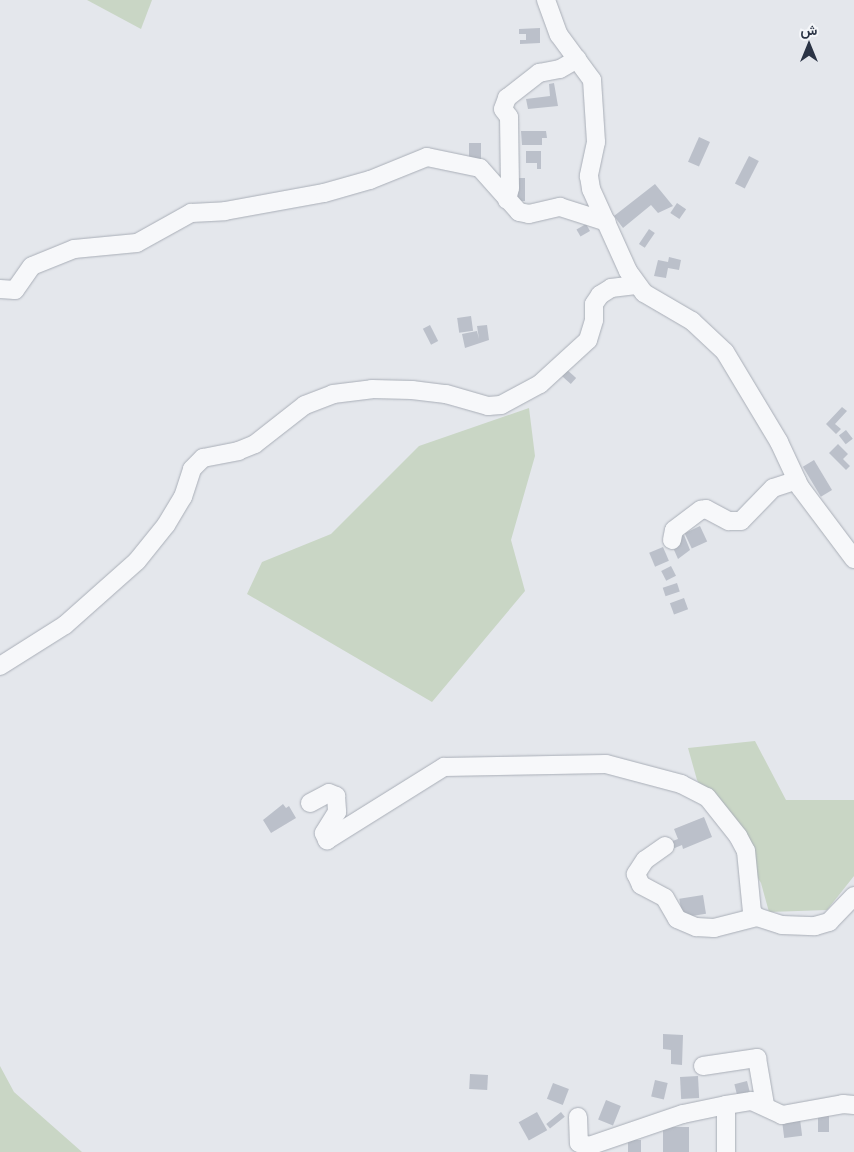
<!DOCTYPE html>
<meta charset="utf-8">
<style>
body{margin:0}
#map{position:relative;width:854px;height:1152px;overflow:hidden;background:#e4e7ec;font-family:"Work Sans",Vazirmatn,sans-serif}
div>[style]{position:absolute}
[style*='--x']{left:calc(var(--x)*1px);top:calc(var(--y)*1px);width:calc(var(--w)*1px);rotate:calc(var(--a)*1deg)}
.green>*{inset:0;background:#c9d6c5}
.building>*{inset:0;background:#bbc0ca;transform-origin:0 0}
.roads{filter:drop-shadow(0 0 1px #a9aeb7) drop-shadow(0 0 1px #a9aeb7)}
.minor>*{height:18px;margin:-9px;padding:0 9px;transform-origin:9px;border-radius:9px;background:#f7f8fa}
span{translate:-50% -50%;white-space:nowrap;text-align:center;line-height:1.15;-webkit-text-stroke:4px #f4f6f9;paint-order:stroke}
.north{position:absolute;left:784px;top:20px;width:50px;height:50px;-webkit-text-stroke:4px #f4f6f9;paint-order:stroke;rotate:0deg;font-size:14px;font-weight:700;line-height:20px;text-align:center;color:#2b3445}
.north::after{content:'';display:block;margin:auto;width:18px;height:22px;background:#2b3445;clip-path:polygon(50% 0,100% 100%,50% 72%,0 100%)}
</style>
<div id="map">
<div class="green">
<div style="clip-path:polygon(87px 0,152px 0,141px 29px)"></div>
<div style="clip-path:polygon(529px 408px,535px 456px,511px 540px,525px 591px,432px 702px,247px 594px,262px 562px,331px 534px,419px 446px)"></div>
<div style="clip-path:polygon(755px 741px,786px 800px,854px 800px,854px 876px,827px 910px,769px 912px,761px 883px,697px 780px,688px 748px)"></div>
<div style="clip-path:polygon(0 1066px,14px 1092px,82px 1152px,0 1152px)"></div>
</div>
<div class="building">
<div style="clip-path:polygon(540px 28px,540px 43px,520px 44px,520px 40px,526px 40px,526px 34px,519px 34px,519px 29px)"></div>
<div style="clip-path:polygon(554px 83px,558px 106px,528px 109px,526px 99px,550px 96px,549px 84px)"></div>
<div style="clip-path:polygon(521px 131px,546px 131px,547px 138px,542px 138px,542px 145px,522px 145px)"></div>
<div style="left:699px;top:137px;width:12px;height:27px;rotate:24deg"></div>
<div style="left:469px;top:143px;width:12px;height:20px"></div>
<div style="clip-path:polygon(526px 151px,541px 151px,541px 169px,537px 169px,537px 163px,526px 163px)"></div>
<div style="left:749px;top:156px;width:11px;height:31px;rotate:27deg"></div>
<div style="left:511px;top:178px;width:14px;height:23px"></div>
<div style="clip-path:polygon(655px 184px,673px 206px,658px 213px,651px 205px,623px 228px,614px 216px)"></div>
<div style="left:677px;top:203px;width:11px;height:12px;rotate:34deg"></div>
<div style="left:586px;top:224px;width:8px;height:11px;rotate:60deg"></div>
<div style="left:649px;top:229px;width:7px;height:18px;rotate:34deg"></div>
<div style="clip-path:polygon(669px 257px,681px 260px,679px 270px,668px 268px,666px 278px,654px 276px,658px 260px,668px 262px)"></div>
<div style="left:471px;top:316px;width:15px;height:14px;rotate:82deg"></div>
<div style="left:430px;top:325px;width:18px;height:8px;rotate:63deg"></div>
<div style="clip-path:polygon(487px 325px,489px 340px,465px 348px,462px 334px,477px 331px,479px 339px,477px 326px)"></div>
<div style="left:565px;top:368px;width:15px;height:8px;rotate:42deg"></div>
<div style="clip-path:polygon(842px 407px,847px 411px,835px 424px,841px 429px,836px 434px,826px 424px)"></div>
<div style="left:846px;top:430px;width:11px;height:9px;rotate:52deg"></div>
<div style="clip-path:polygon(838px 444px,848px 454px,843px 459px,850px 466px,846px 470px,829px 453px)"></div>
<div style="left:814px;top:460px;width:35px;height:13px;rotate:59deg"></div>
<div style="left:700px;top:526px;width:17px;height:17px;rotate:65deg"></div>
<div style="clip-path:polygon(684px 535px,690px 550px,678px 559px,671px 543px)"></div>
<div style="left:663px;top:547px;width:15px;height:15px;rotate:67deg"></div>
<div style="left:671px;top:566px;width:11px;height:11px;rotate:63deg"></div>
<div style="left:677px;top:583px;width:9px;height:15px;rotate:72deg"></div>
<div style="left:684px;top:598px;width:12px;height:15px;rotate:70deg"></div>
<div style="clip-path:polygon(283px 804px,286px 808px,289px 806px,296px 818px,271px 833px,263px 820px)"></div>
<div style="clip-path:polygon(704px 817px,712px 837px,683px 849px,682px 845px,670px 850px,667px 843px,678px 839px,674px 829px)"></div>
<div style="left:703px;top:895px;width:19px;height:24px;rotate:81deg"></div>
<div style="clip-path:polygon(663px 1034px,683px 1035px,682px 1065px,671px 1064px,671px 1050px,663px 1049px)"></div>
<div style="left:470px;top:1074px;width:18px;height:15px;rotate:3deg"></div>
<div style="left:698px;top:1076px;width:22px;height:18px;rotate:87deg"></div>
<div style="left:655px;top:1080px;width:13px;height:17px;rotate:13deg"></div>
<div style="left:747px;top:1081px;width:16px;height:13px;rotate:76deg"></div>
<div style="left:553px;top:1083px;width:17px;height:17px;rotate:21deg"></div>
<div style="left:606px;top:1100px;width:16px;height:21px;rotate:22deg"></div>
<div style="left:537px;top:1112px;width:21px;height:21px;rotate:61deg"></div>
<div style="left:561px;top:1112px;width:6px;height:19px;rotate:51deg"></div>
<div style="left:818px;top:1115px;width:11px;height:17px"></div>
<div style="left:800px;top:1119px;width:17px;height:18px;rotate:83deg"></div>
<div style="left:663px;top:1127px;width:26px;height:25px"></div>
<div style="left:628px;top:1140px;width:13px;height:12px"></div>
</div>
<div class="roads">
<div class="minor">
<div style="--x:546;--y:0;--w:37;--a:70"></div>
<div style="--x:559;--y:35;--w:56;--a:53.7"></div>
<div style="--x:592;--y:80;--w:62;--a:86.3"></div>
<div style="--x:596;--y:142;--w:35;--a:102"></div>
<div style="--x:589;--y:176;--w:13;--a:81"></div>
<div style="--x:591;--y:189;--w:90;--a:65.7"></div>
<div style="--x:628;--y:271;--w:27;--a:54"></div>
<div style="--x:644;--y:293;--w:56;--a:30.3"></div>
<div style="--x:692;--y:321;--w:45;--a:43.2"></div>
<div style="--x:725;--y:352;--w:105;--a:59"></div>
<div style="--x:779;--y:442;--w:50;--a:65"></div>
<div style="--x:800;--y:487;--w:90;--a:53.1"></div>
<div style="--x:507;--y:200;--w:12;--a:-76"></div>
<div style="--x:510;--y:188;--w:71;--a:-90.8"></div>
<div style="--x:509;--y:117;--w:10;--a:-127"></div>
<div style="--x:503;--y:109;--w:12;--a:-70"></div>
<div style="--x:507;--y:98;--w:41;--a:-38"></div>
<div style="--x:539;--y:73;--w:21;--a:-11"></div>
<div style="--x:560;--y:69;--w:20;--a:-30"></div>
<div style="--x:0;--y:289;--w:15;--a:4"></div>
<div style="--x:15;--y:290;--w:29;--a:-55"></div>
<div style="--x:32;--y:266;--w:45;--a:-22"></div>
<div style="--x:74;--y:249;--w:63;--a:-5.4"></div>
<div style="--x:137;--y:243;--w:62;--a:-29.1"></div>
<div style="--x:191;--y:213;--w:34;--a:-3"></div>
<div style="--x:225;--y:211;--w:101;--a:-10.3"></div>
<div style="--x:324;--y:193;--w:48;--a:-15.8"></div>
<div style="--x:370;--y:180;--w:61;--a:-22"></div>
<div style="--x:427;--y:157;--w:54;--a:11.7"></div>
<div style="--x:480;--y:168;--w:59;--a:48.4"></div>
<div style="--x:519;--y:212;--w:10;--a:11"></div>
<div style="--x:529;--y:214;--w:32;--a:-13"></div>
<div style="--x:560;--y:207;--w:49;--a:17.7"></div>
<div style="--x:672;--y:540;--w:10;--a:-79"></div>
<div style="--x:674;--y:530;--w:34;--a:-37"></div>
<div style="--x:701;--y:510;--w:5;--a:-11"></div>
<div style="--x:706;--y:509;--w:26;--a:28"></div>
<div style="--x:729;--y:521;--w:12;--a:0"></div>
<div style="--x:741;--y:521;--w:46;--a:-45.9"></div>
<div style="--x:773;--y:488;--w:25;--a:-18"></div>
<div style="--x:0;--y:666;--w:77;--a:-32.2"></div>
<div style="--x:65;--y:625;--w:96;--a:-41.6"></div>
<div style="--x:137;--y:561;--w:46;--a:-51.1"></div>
<div style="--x:166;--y:525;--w:33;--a:-59"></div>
<div style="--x:183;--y:497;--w:29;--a:-72"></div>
<div style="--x:192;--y:469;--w:16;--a:-45"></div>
<div style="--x:203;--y:458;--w:36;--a:-11"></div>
<div style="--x:238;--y:451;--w:18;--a:-22"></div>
<div style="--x:255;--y:444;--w:63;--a:-38"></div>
<div style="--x:305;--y:405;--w:30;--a:-21"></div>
<div style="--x:333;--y:394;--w:39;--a:-7"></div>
<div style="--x:372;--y:389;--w:40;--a:1.4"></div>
<div style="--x:412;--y:390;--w:34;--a:7"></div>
<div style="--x:446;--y:394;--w:44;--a:15.9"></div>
<div style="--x:488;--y:406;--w:13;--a:-4"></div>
<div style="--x:501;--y:405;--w:44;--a:-28.3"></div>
<div style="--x:540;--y:384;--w:65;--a:-42.5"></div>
<div style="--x:588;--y:340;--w:21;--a:-73"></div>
<div style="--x:594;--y:320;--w:16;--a:-90"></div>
<div style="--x:594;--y:304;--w:11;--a:-56"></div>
<div style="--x:600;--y:295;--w:13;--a:-32"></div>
<div style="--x:611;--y:288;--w:25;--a:-7"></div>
<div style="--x:310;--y:803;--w:21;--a:-28"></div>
<div style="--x:329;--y:793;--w:8;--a:23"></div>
<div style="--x:336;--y:796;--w:16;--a:86"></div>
<div style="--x:337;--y:812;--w:25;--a:122"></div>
<div style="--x:324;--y:833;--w:8;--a:67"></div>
<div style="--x:327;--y:840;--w:138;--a:-32"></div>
<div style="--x:444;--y:767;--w:162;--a:-1.1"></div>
<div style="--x:606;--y:764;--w:78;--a:14.9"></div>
<div style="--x:681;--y:784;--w:29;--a:27"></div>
<div style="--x:707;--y:797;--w:50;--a:51.5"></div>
<div style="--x:738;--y:836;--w:17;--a:62"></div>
<div style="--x:746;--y:851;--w:61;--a:84.4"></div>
<div style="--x:752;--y:912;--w:7;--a:45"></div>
<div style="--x:757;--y:917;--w:26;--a:18"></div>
<div style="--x:782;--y:925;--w:33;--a:2"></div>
<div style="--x:815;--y:926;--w:15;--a:-16"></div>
<div style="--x:829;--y:922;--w:36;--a:-46"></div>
<div style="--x:665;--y:846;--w:24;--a:145"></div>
<div style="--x:645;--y:860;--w:17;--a:123"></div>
<div style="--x:636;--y:874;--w:12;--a:66"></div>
<div style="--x:641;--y:885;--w:27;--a:28"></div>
<div style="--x:665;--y:898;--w:24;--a:60"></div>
<div style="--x:677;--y:919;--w:21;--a:23"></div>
<div style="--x:696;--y:927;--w:18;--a:3"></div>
<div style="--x:714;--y:928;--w:44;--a:-14.3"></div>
<div style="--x:703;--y:1066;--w:55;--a:-8.4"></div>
<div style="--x:757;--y:1058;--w:48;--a:80.3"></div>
<div style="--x:578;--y:1117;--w:26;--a:88"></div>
<div style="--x:579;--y:1143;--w:10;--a:17"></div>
<div style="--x:589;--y:1146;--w:99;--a:-18.8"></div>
<div style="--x:683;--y:1114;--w:44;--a:-11.8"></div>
<div style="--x:726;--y:1152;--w:47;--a:-90"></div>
<div style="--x:726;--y:1105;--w:26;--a:-9"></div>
<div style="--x:752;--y:1101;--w:33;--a:25"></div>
<div style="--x:782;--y:1115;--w:62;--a:-10.2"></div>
<div style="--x:843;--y:1104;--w:11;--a:5"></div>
</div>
</div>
<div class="north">ش</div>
</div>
